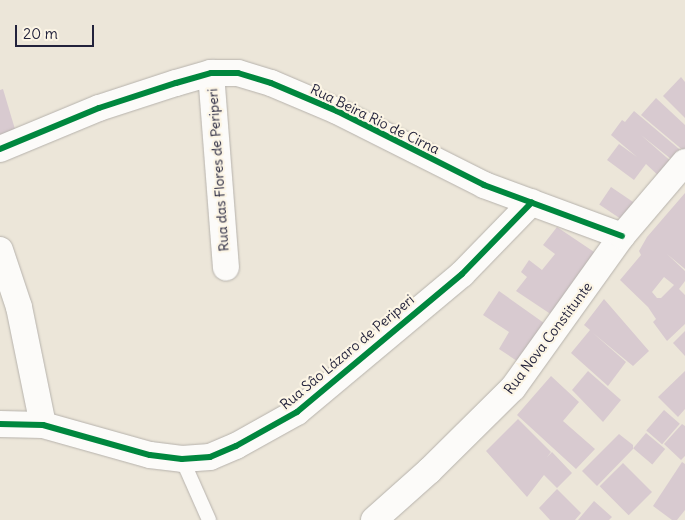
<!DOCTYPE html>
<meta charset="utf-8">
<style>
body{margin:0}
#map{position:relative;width:685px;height:520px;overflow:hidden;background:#ece6d9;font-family:Delius,sans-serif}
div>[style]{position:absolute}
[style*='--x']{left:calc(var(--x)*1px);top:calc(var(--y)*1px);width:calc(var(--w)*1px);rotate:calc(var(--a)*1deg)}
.building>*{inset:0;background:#d8cad0;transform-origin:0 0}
.roads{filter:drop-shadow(0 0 1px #b6b2ac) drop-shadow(0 0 1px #b6b2ac)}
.lane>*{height:14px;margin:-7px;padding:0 7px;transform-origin:7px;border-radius:7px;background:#fcfbf9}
.street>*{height:26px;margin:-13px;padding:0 13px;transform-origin:13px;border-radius:13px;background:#fcfbf9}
.cycleway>*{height:6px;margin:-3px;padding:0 3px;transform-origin:3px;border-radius:3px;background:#00873e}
span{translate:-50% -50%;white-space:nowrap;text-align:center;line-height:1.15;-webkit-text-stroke:4.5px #fcf5e5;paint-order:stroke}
.street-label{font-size:14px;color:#22223b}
.scale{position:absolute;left:15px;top:25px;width:79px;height:22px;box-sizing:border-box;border:2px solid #22223b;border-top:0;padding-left:6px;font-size:15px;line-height:18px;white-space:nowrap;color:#22223b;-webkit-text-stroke:4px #fcf5e5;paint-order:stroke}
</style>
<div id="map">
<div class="building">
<div style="clip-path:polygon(681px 77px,685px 82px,685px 118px,663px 96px)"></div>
<div style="clip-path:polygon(3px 89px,17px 136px,0 142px,0 90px)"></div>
<div style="clip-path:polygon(656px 98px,685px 125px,685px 152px,641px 115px)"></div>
<div style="clip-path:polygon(634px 111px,685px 154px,676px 163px,641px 135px,674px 164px,662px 179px,646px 164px,634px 180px,607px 160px,619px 144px,637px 157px,611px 135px,622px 120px,625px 122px)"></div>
<div style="left:611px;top:187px;width:32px;height:21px;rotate:34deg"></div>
<div style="clip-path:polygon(evenodd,685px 193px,685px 269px,667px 254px,685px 271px,685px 281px,679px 289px,685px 295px,685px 324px,667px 341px,653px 322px,656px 319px,648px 307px,620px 280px,641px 255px,639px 251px,647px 237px,685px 193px,664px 277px,674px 285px,661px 298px,657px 298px,652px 292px,664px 277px)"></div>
<div style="clip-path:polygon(557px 227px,603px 258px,558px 319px,516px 291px,527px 277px,521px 272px,529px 260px,542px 270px,555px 254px,543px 245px)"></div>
<div style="clip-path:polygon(499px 291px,551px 328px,523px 365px,499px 349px,509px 332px,483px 315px)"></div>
<div style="clip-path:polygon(604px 299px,649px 351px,633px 366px,593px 333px,626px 362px,608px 386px,571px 353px,590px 330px,584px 325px)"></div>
<div style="clip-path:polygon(685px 331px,685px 356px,673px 343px)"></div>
<div style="clip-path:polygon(588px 371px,621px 400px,603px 422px,572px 390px)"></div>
<div style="clip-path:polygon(685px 371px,685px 409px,678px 417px,658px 397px)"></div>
<div style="clip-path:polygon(551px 376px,579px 402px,563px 421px,595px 449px,576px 469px,517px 415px)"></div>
<div style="left:664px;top:410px;width:21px;height:27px;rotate:41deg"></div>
<div style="clip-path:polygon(518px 419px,551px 452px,547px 457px,552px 452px,572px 473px,557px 488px,544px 475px,527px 497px,486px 451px)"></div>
<div style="clip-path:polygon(682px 424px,685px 426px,685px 456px,681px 460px,664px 444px)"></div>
<div style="left:646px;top:433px;width:25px;height:20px;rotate:40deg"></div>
<div style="clip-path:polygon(619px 434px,633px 445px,633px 449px,597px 486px,582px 471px)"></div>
<div style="clip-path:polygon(682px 462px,685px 464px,685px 510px,677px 520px,672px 520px,653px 506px)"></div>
<div style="left:623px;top:463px;width:41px;height:33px;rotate:45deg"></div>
<div style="clip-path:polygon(557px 489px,581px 513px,575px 520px,550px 520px,539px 508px)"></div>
<div style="clip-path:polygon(594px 501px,612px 517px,609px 520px,578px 520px)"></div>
</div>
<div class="roads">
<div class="lane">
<div style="--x:182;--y:459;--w:67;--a:66.1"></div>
</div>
<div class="street">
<div style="--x:211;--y:73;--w:195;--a:85.6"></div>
<div style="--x:0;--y:149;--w:107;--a:-22.5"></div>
<div style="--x:99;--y:108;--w:81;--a:-18"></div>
<div style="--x:176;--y:83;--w:36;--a:-16"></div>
<div style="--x:211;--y:73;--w:27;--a:0"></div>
<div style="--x:238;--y:73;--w:34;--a:17"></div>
<div style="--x:271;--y:83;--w:72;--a:23"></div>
<div style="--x:337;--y:111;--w:165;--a:26.7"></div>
<div style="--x:484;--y:185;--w:147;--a:20.3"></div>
<div style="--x:0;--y:250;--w:60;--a:71.6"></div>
<div style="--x:19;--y:307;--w:120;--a:78.5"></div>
<div style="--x:0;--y:424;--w:43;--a:1.3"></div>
<div style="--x:43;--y:425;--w:111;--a:15.7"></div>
<div style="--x:150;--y:455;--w:32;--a:7"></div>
<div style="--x:182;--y:459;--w:28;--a:-4"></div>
<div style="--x:210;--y:457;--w:28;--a:-23"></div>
<div style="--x:236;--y:446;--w:70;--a:-29.1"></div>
<div style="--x:297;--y:412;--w:215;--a:-39.9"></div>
<div style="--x:462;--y:274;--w:100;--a:-45.8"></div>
<div style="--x:374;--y:520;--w:74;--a:-41.7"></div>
<div style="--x:429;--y:471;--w:118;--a:-44.7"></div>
<div style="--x:513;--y:388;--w:187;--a:-54.4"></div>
<div style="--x:622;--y:236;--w:97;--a:-49.6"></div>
</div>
</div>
<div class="cycleway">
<div style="--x:0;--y:149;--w:107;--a:-22.5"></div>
<div style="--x:99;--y:108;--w:81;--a:-18"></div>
<div style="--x:176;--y:83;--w:36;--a:-16"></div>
<div style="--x:211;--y:73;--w:27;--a:0"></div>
<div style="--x:238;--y:73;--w:34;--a:17"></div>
<div style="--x:271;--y:83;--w:72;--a:23"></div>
<div style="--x:337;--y:111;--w:165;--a:26.7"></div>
<div style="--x:484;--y:185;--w:147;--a:20.3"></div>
<div style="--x:0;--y:424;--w:43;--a:1.3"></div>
<div style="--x:43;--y:425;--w:111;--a:15.7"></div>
<div style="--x:150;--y:455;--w:32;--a:7"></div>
<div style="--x:182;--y:459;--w:28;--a:-4"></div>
<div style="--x:210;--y:457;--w:28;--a:-23"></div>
<div style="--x:236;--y:446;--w:70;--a:-29.1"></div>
<div style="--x:297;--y:412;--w:215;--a:-39.9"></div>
<div style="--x:462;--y:274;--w:100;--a:-45.8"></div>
</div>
<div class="street-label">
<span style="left:375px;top:119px;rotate:26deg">Rua Beira Rio de Cirna</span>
<span style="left:218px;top:170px;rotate:-94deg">Rua das Flores de Periperi</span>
<span style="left:548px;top:338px;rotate:-53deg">Rua Nova Constitunte</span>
<span style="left:347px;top:352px;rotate:-40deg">Rua Sâo Lázaro de Periperi</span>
</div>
<div class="scale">20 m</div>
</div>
